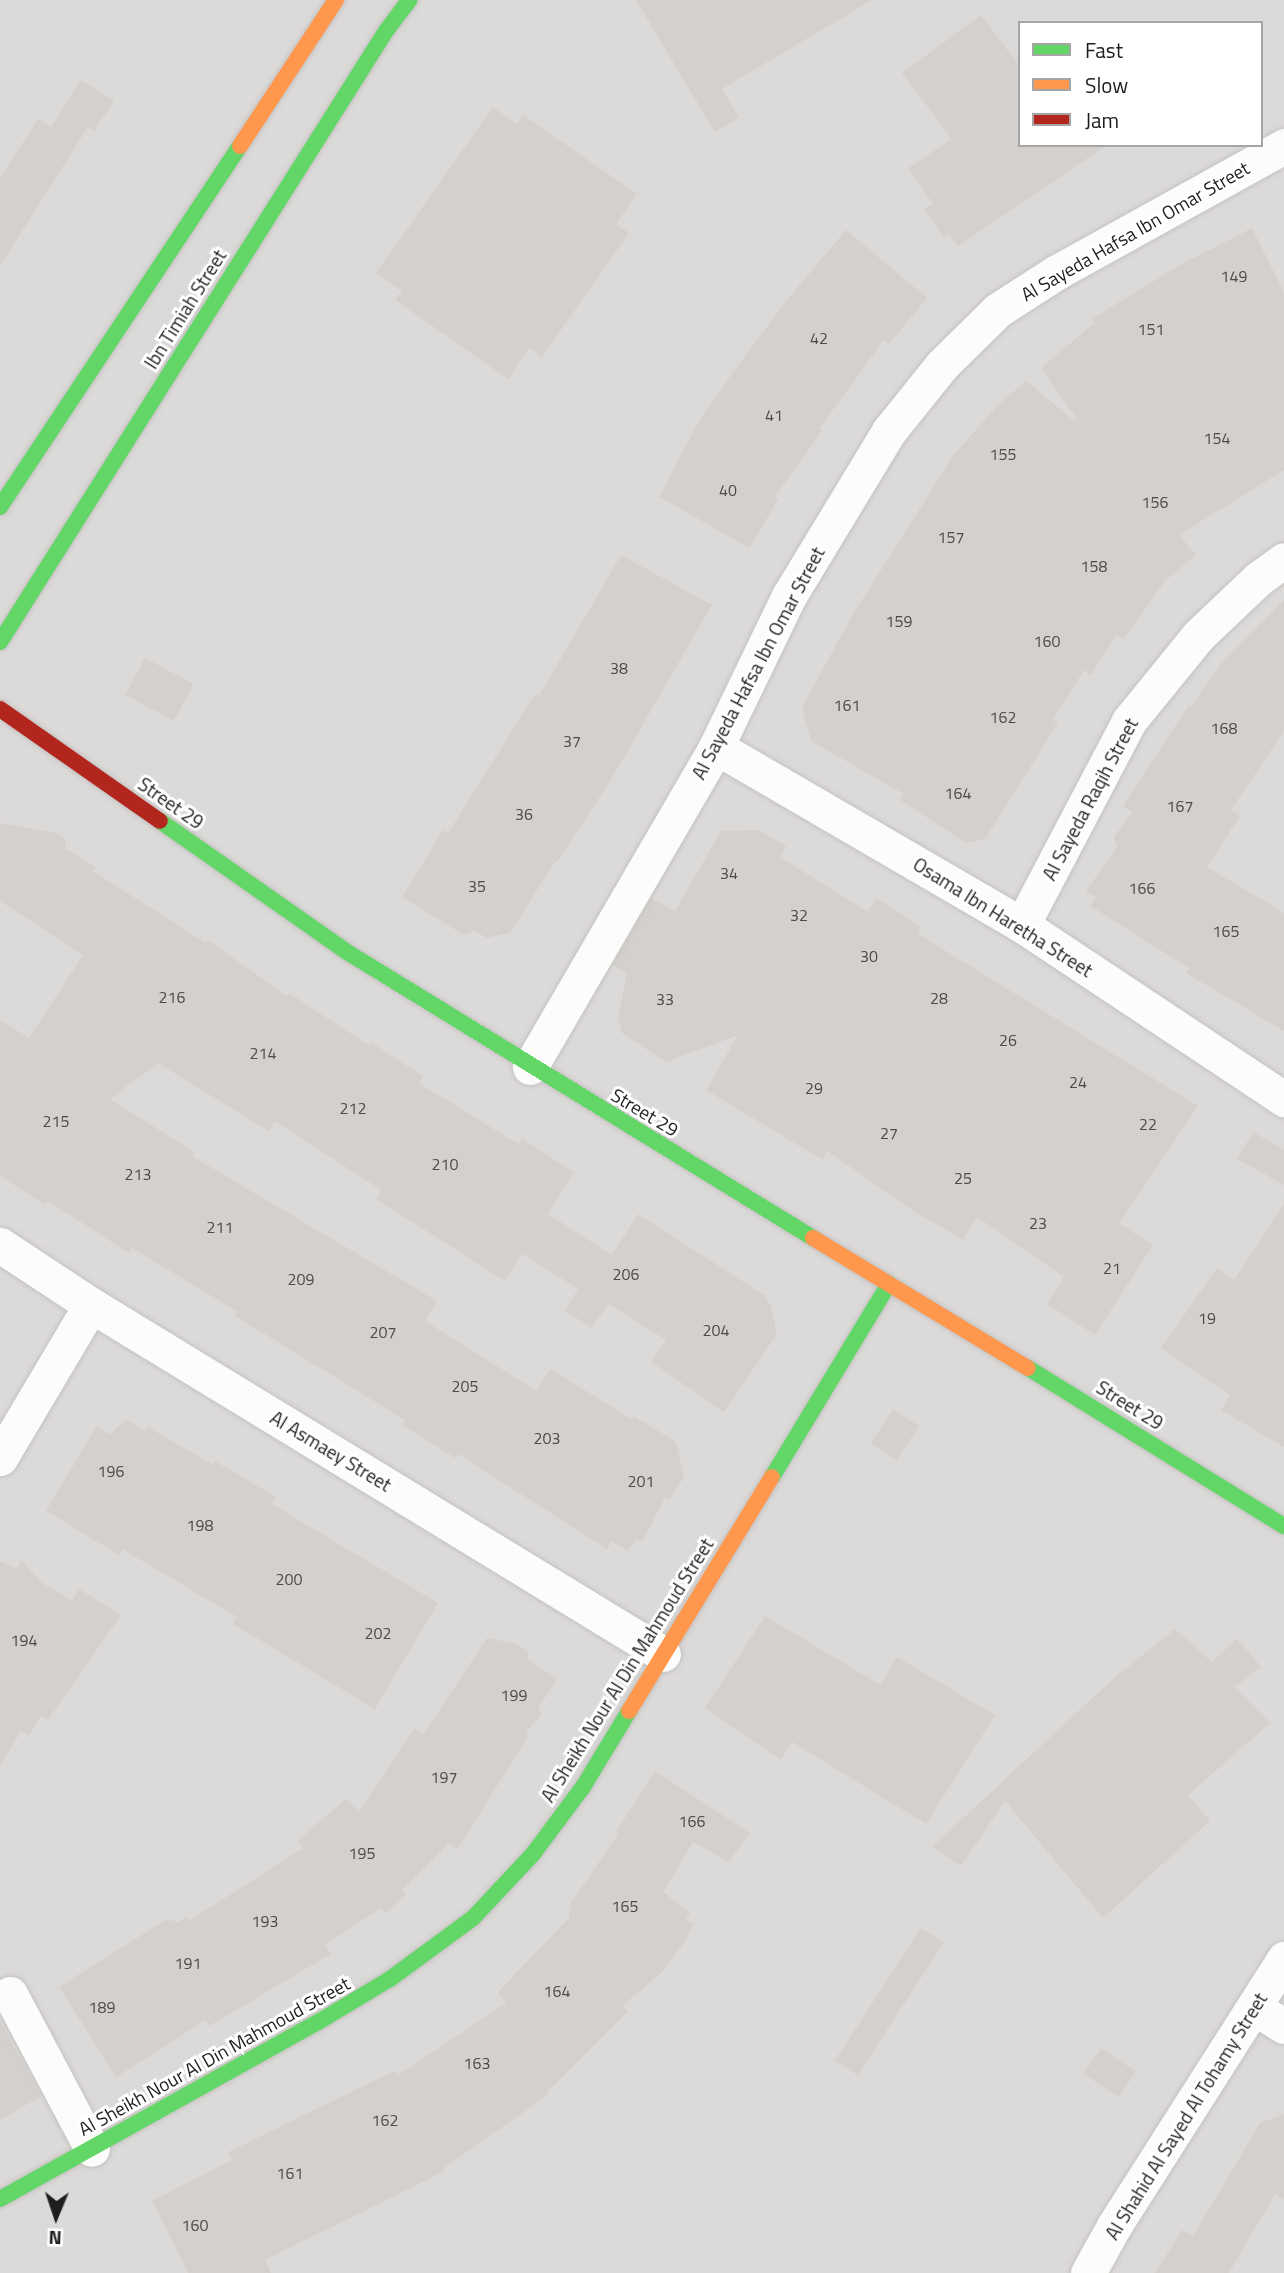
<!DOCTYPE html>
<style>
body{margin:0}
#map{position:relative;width:1284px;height:2273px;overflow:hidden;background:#edeae7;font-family:"Titillium Web",sans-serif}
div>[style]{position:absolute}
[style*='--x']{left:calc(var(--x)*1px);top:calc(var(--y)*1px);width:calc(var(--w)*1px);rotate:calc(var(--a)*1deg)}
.residential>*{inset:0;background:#dcdad9}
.building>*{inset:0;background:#d4d0ce;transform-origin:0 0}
.roads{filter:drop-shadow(0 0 2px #c4c2c1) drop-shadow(0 0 2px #c4c2c1)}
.street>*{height:35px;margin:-17.5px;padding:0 17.5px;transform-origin:17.5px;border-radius:17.5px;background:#fcfcfb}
.fast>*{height:16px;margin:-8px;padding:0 8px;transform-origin:8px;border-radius:8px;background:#63d668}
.slow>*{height:16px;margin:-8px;padding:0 8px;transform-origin:8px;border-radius:8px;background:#ff974d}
.jam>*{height:16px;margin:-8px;padding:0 8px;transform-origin:8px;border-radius:8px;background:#b3261e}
span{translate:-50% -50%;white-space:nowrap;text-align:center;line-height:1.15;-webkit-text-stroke:6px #fff;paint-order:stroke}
.number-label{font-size:16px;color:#4c4a4a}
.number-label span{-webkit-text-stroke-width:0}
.street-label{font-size:19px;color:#1e1e1e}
.legend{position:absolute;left:1018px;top:21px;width:245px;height:126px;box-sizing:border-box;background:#fff;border:2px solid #a5a5a5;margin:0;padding:9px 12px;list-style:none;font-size:21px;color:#1e1e1e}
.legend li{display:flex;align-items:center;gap:14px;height:35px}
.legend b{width:35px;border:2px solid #a5a5a5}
.north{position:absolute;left:21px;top:2182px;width:70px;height:70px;-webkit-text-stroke:5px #fff;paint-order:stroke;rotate:182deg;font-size:19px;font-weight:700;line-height:28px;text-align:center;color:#1e1e1e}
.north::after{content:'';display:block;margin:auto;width:24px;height:32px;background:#1e1e1e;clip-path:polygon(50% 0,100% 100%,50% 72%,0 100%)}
</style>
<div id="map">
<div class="residential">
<div style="clip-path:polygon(evenodd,0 0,1284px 0,1284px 2273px,0 2273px,0 0,1020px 23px,1261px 23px,1261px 145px,1020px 145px,1020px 23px)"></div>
</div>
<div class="building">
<div style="clip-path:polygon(636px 0,872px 0,722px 89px,739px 118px,715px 132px)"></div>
<div style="clip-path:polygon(981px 15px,1020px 67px,1020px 145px,1107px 145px,958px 246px,949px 233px,944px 237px,924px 209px,933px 204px,908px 168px,952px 139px,902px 73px)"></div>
<div style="clip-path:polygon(81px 80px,114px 101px,94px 131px,88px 127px,0 266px,0 178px,38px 119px,51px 127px)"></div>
<div style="clip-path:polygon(493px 107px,517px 124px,523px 115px,637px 194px,616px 224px,629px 233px,542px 357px,529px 348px,508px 379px,395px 300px,402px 291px,376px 273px)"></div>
<div style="clip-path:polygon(1252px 228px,1284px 292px,1284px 470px,1179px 535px,1196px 555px,1165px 581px,1123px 640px,1116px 635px,1091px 675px,1084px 670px,1053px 720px,1058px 723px,985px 839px,966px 843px,900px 800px,904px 794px,811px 741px,802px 707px,853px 614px,950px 461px,949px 460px,998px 405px,1026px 381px,1075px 421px,1077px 419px,1041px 368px,1094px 323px,1092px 319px,1178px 266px)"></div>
<div style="clip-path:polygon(846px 230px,927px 298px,889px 344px,884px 340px,819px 429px,822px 431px,775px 497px,778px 499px,750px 548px,659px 497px,700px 419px,734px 371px,787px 300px)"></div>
<div style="clip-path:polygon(621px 555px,712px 605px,609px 783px,557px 862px,555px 861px,511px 932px,487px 938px,475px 931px,464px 935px,402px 897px,443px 830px,448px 833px,535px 694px,539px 696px)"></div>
<div style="clip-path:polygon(1284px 600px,1284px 731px,1231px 810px,1240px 816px,1207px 867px,1284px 913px,1284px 1031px,1186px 973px,1189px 968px,1090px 906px,1096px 898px,1086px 891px,1117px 847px,1114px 837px,1132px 812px,1123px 806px,1189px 705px,1192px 706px,1219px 666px)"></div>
<div style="left:145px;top:658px;width:55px;height:42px;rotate:28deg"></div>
<div style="clip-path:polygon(0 823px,56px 833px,66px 839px,65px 848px,96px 867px,93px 871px,206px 943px,208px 940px,287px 996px,289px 993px,370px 1046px,372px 1043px,423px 1076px,419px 1083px,518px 1144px,522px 1139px,574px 1172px,548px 1214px,612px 1255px,638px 1214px,764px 1295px,770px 1304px,777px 1334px,724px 1412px,651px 1362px,666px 1340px,608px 1304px,592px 1328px,565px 1311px,578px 1289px,522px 1254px,505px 1281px,376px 1199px,381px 1190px,275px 1121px,268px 1131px,158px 1063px,110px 1099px,194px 1152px,192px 1156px,437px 1301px,425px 1321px,536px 1391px,550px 1369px,632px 1419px,634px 1416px,676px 1442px,684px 1477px,669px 1500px,665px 1498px,643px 1541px,635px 1540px,628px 1551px,612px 1541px,607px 1549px,458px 1454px,455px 1458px,402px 1425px,405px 1420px,235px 1316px,238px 1312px,132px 1248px,129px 1253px,48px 1201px,46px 1205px,0 1176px,0 1020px,29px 1038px,83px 955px,0 901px)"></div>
<div style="clip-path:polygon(759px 830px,786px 846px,780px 857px,868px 912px,876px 898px,922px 928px,918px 934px,1198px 1106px,1119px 1223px,1153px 1245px,1095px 1335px,1047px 1304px,1064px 1277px,977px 1217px,963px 1240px,915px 1212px,827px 1151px,823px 1160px,706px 1090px,738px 1035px,666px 1062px,622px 1033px,618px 1019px,627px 973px,613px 965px,651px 898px,675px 911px,721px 831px)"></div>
<div style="clip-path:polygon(1253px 1132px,1284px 1150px,1284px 1185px,1237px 1159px)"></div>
<div style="clip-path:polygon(1284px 1204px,1284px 1447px,1221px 1410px,1230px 1395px,1161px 1348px,1217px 1268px,1234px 1280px)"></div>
<div style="left:893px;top:1409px;width:31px;height:41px;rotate:33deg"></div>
<div style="clip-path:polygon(127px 1419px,145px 1431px,148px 1427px,213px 1465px,215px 1461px,276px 1497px,272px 1504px,438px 1603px,375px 1709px,233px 1624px,237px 1617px,122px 1549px,119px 1555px,46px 1511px,97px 1426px,110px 1434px)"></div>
<div style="clip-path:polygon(21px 1560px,41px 1582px,72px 1601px,79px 1589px,121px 1615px,48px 1720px,41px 1716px,29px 1736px,21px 1731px,0 1766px,0 1561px,17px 1569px)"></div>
<div style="clip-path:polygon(765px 1616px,881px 1685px,897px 1657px,995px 1715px,926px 1824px,792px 1742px,781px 1760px,705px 1708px)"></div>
<div style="clip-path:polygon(1175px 1629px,1212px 1662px,1237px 1638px,1261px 1667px,1234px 1687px,1270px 1723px,1188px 1795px,1210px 1821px,1103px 1918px,1005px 1801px,961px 1866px,932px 1847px,1115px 1677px)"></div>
<div style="clip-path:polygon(487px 1638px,517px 1644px,528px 1652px,528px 1659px,557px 1680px,538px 1708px,541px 1715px,527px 1731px,527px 1738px,457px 1850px,449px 1843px,402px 1890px,406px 1894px,386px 1913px,381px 1908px,325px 1944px,331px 1954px,209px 2026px,206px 2020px,116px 2077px,59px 1987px,167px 1919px,178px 1922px,187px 1917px,189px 1921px,303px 1848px,297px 1841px,346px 1799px,359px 1812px,414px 1729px,423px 1735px)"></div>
<div style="clip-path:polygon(655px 1771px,750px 1833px,729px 1862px,693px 1842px,663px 1892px,690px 1913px,686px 1919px,693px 1924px,684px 1943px,662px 1972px,622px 2006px,628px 2011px,547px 2092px,549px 2094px,444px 2168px,445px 2171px,265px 2260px,271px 2273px,188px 2273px,152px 2201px,232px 2160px,228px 2152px,394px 2071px,397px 2076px,506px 2003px,498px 1992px,569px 1918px,571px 1903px,618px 1834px,616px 1832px)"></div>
<div style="left:921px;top:1928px;width:27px;height:158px;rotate:33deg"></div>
<div style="clip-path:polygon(0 2022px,41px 2096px,0 2120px)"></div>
<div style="left:1101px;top:2048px;width:42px;height:31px;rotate:34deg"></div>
<div style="clip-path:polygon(1284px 2114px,1284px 2200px,1275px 2194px,1229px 2273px,1155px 2273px,1182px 2230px,1193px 2236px,1260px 2123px)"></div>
</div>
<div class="roads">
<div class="street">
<div style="--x:716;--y:747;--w:354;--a:30.2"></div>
<div style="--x:1022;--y:925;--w:315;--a:33.6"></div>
<div style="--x:1022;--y:925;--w:230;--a:-62.3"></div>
<div style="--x:1129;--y:721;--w:111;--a:-50.9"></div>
<div style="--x:1199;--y:635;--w:81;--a:-43.5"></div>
<div style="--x:1258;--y:579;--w:32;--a:-36"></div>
<div style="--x:530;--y:1067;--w:370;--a:-59.8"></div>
<div style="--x:716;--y:747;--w:168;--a:-64.2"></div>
<div style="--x:789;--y:596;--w:193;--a:-58.8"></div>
<div style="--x:889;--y:431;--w:85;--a:-51.2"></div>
<div style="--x:942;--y:365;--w:78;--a:-44.5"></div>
<div style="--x:998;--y:310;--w:70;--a:-32.8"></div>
<div style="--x:1057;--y:272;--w:260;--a:-29"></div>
<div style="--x:0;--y:1245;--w:109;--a:33.4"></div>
<div style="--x:91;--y:1305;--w:670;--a:31.39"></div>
<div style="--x:0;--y:1458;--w:178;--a:-59.3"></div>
<div style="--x:10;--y:1994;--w:175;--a:62.1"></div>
<div style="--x:1255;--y:2008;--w:34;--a:32"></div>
<div style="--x:1088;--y:2273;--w:54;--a:-61"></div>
<div style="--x:1114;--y:2226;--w:317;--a:-57.5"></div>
</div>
<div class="fast">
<div style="--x:0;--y:507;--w:433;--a:-56.4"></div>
<div style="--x:0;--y:642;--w:723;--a:-57.72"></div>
<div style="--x:386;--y:31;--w:39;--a:-53"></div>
<div style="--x:160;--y:821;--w:228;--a:35"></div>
<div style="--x:347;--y:952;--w:547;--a:31.54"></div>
<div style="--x:1028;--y:1368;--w:301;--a:31.7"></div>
<div style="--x:772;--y:1477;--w:226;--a:-58.8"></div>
<div style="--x:0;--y:2199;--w:366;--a:-29.1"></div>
<div style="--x:320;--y:2021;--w:82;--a:-31"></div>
<div style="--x:390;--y:1979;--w:103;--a:-36.3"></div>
<div style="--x:473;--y:1918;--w:88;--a:-46.8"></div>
<div style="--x:533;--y:1854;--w:84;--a:-53.3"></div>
<div style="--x:583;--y:1787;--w:89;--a:-58.8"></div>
</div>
<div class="slow">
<div style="--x:240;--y:146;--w:175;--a:-56.7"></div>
<div style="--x:813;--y:1238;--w:251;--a:31.2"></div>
<div style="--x:629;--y:1711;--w:274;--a:-58.6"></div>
</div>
<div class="jam">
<div style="--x:0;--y:709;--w:195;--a:35"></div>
</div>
</div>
<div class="number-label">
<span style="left:1234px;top:276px">149</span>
<span style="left:1151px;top:329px">151</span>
<span style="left:819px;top:338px">42</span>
<span style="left:774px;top:415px">41</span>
<span style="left:1217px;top:438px">154</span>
<span style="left:1003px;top:454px">155</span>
<span style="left:728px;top:490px">40</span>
<span style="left:1155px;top:502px">156</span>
<span style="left:951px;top:537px">157</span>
<span style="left:1094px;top:566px">158</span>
<span style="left:899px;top:621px">159</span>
<span style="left:1047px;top:641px">160</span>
<span style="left:619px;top:668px">38</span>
<span style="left:847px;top:705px">161</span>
<span style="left:1003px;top:717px">162</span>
<span style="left:1224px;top:728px">168</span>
<span style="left:572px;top:741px">37</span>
<span style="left:958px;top:793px">164</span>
<span style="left:1180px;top:806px">167</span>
<span style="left:524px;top:814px">36</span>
<span style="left:729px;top:873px">34</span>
<span style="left:477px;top:886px">35</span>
<span style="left:1142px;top:888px">166</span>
<span style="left:799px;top:915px">32</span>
<span style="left:1226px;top:931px">165</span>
<span style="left:869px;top:956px">30</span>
<span style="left:172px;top:997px">216</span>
<span style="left:939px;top:998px">28</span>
<span style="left:665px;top:999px">33</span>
<span style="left:1008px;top:1040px">26</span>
<span style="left:263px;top:1053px">214</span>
<span style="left:1078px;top:1082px">24</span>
<span style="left:814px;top:1088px">29</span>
<span style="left:353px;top:1108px">212</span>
<span style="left:56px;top:1121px">215</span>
<span style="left:1148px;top:1124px">22</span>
<span style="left:889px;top:1133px">27</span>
<span style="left:445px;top:1164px">210</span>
<span style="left:138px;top:1174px">213</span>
<span style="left:963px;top:1178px">25</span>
<span style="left:1038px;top:1223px">23</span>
<span style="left:220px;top:1227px">211</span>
<span style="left:1112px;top:1268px">21</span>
<span style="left:626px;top:1274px">206</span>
<span style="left:301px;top:1279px">209</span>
<span style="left:1207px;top:1318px">19</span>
<span style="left:716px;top:1330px">204</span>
<span style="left:383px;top:1332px">207</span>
<span style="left:465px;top:1386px">205</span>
<span style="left:547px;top:1438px">203</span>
<span style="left:111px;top:1471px">196</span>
<span style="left:641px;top:1481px">201</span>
<span style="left:200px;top:1525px">198</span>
<span style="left:289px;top:1579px">200</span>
<span style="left:378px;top:1633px">202</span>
<span style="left:24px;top:1640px">194</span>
<span style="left:514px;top:1695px">199</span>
<span style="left:444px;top:1777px">197</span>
<span style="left:692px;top:1821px">166</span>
<span style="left:362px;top:1853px">195</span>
<span style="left:625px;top:1906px">165</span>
<span style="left:265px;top:1921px">193</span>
<span style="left:188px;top:1963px">191</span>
<span style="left:557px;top:1991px">164</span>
<span style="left:102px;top:2007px">189</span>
<span style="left:477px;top:2063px">163</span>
<span style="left:385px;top:2120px">162</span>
<span style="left:290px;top:2173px">161</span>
<span style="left:195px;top:2225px">160</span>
</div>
<div class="street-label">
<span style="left:1135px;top:231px;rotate:-30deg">Al Sayeda Hafsa Ibn Omar Street</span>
<span style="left:185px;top:309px;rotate:-58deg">Ibn Timiah Street</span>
<span style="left:758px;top:663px;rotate:-62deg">Al Sayeda Hafsa Ibn Omar Street</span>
<span style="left:1090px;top:799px;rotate:-62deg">Al Sayeda Raqih Street</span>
<span style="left:171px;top:803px;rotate:35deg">Street 29</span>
<span style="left:1003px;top:917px;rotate:32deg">Osama Ibn Haretha Street</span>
<span style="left:645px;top:1112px;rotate:31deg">Street 29</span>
<span style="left:1130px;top:1405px;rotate:32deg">Street 29</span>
<span style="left:331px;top:1451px;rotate:31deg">Al Asmaey Street</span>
<span style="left:627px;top:1670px;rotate:-58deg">Al Sheikh Nour Al Din Mahmoud Street</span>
<span style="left:214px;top:2056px;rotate:-29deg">Al Sheikh Nour Al Din Mahmoud Street</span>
<span style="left:1186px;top:2116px;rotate:-58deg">Al Shahid Al Sayed Al Tohamy Street</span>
</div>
<ul class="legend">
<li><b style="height:9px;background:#63d668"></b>Fast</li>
<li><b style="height:9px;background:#ff974d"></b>Slow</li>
<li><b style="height:9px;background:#b3261e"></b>Jam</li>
</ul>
<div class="north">N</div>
</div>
